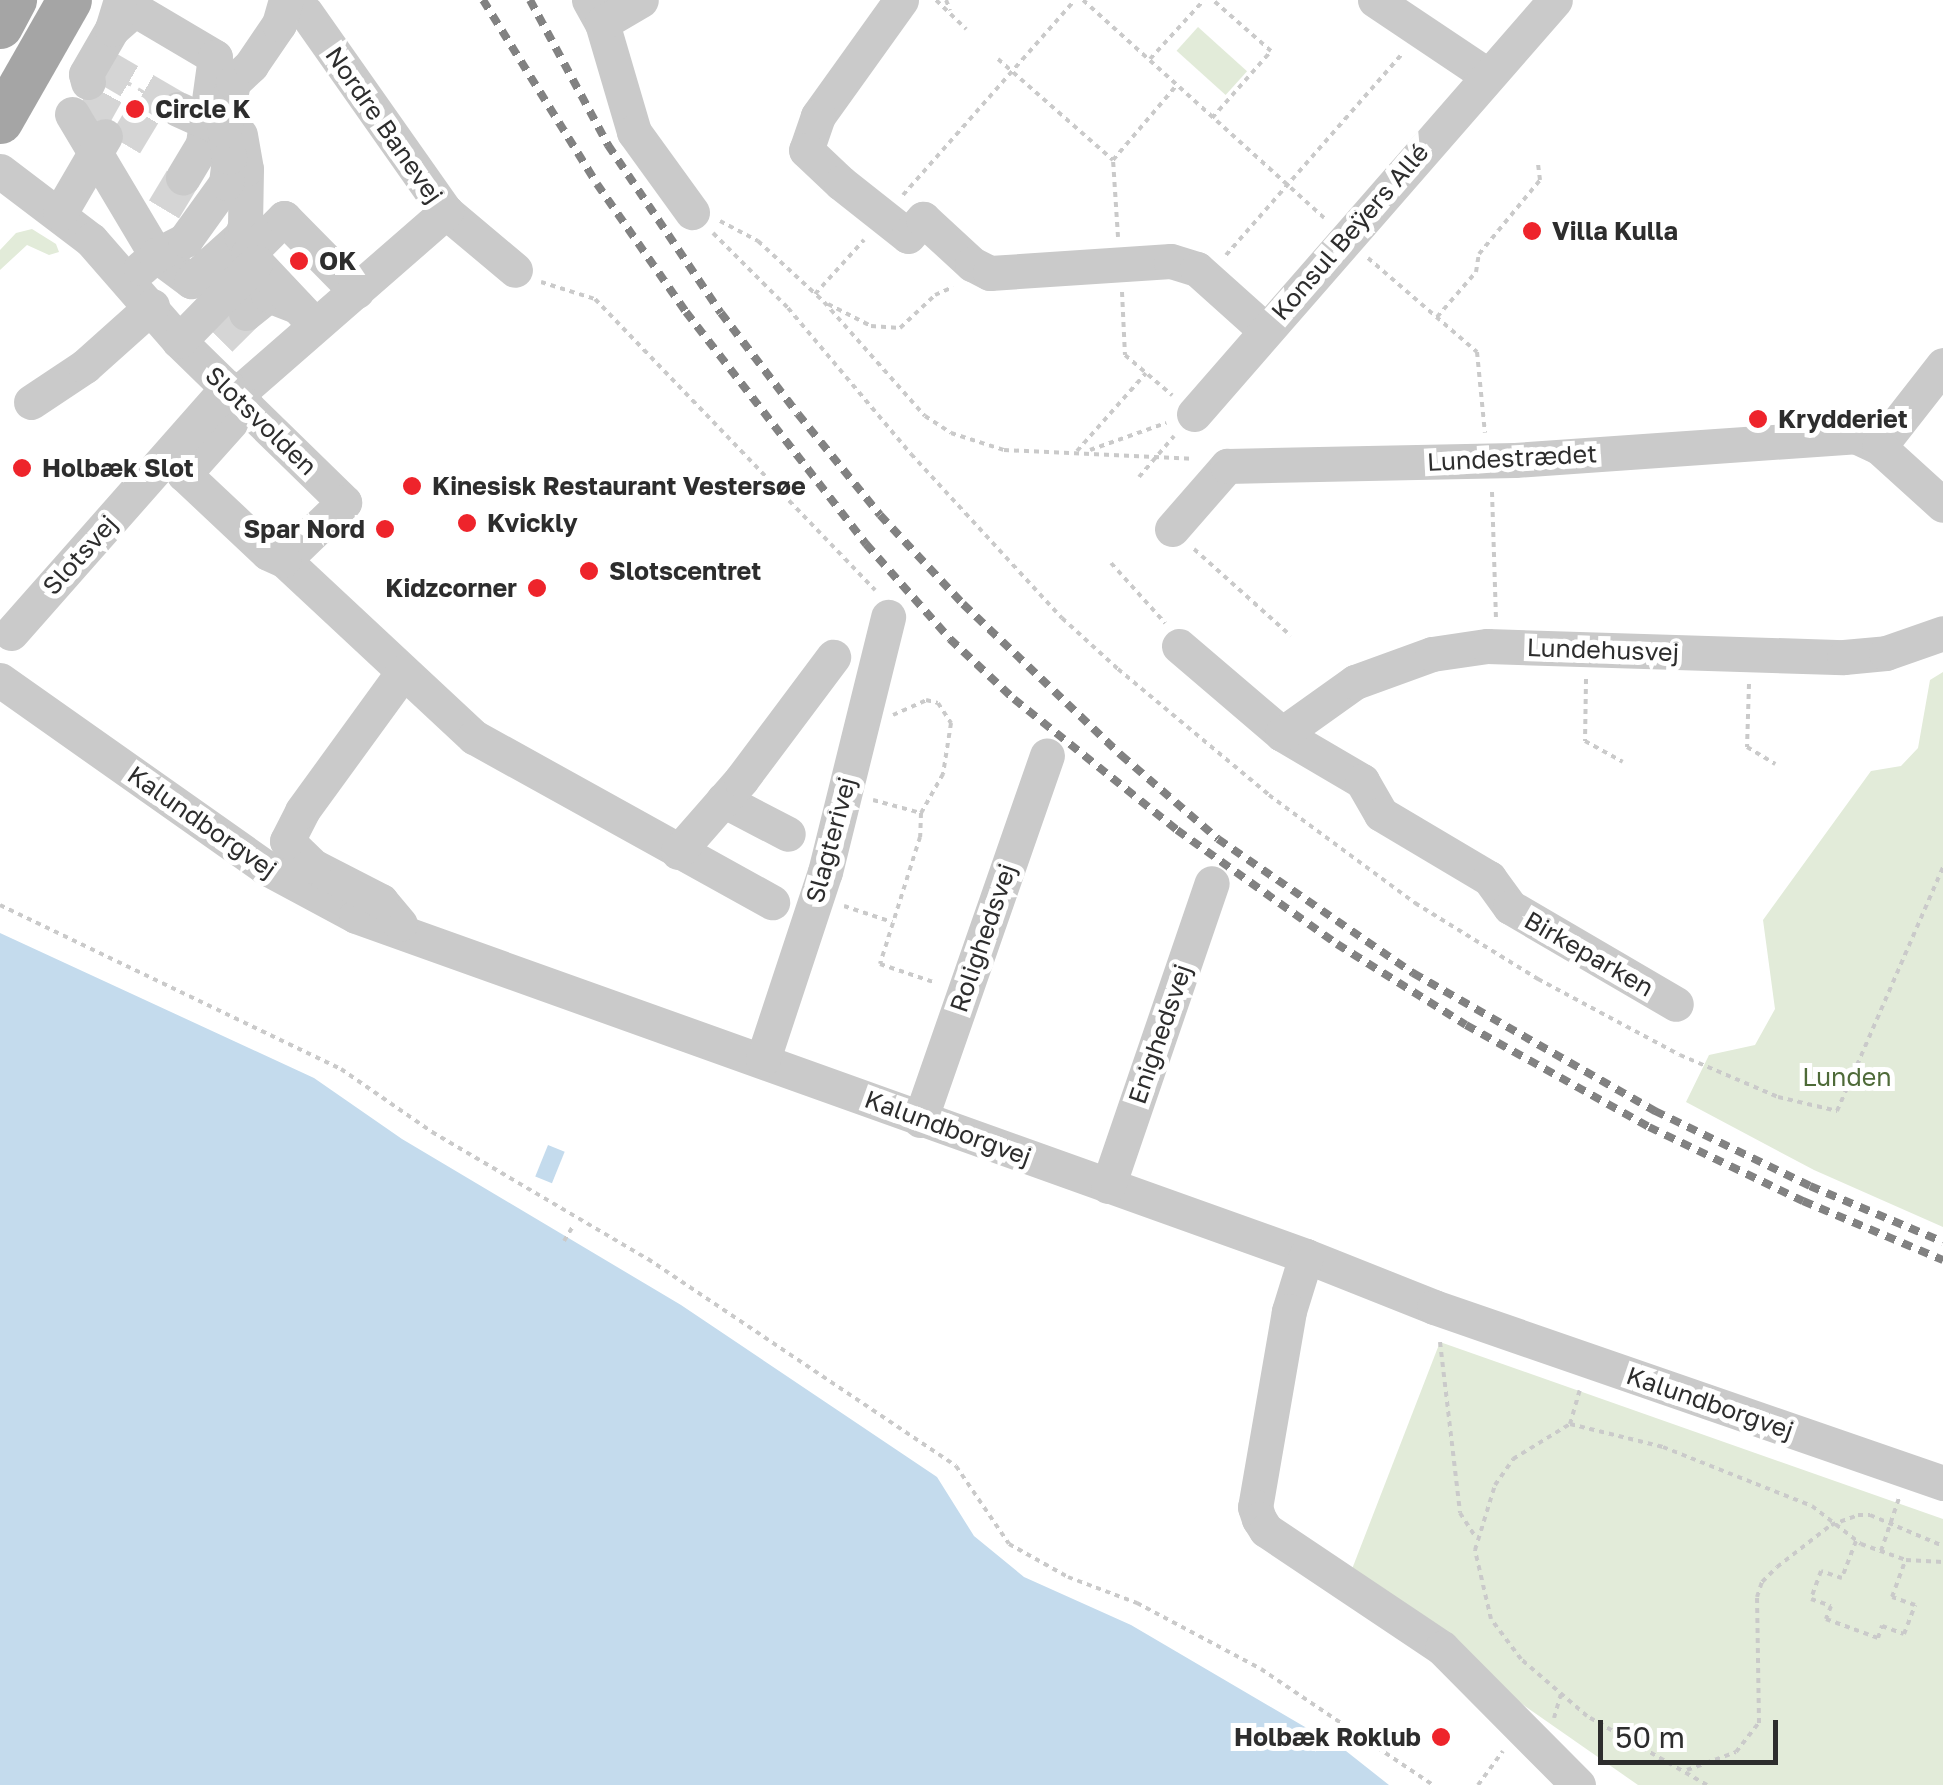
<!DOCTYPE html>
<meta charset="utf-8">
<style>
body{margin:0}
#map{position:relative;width:1943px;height:1785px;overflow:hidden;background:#fff;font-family:"Golos Text",sans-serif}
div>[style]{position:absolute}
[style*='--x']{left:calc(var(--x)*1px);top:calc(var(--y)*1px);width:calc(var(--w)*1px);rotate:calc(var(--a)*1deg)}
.green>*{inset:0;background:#e2ebd9;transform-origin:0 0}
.water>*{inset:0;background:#c4dbed;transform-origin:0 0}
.minor-tunnel>*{height:35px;margin-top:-17.5px;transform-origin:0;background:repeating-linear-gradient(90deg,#d5d5d5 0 35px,transparent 0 53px)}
.path>*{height:4px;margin-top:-2px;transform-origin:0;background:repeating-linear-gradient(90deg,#cacaca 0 5px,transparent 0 10px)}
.minor>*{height:35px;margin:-17.5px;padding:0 17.5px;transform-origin:17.5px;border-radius:17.5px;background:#cacaca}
.major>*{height:45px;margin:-22.5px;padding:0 22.5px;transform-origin:22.5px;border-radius:22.5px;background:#a5a5a5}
.rail>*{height:8px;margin-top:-4px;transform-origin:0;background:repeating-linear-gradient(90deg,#828282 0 10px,transparent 0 18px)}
.dots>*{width:28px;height:28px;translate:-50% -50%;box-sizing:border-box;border:5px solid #fff;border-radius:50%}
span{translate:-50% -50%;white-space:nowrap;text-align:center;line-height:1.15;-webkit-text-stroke:10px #fff;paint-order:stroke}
.poi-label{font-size:25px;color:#2d2d2d;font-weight:700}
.left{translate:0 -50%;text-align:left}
.right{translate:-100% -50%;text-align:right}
.street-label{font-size:25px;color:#2d2d2d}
.park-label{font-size:25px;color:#4e6a38}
.scale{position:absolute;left:1598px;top:1720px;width:180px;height:45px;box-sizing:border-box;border:5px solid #2d2d2d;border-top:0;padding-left:12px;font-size:30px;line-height:35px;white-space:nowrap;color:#2d2d2d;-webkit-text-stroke:8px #fff;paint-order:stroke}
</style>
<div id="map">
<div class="green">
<div style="left:1198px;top:27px;width:66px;height:32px;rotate:42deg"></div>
<div style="clip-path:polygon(32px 229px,56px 244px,59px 252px,49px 255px,27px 245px,0 270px,0 250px,16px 233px)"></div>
<div style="clip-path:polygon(1943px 672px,1943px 1227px,1814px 1170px,1686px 1102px,1709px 1055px,1755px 1045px,1775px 1009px,1763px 920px,1871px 771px,1901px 766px,1918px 748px,1930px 680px)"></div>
<div style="clip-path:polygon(1440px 1342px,1943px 1519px,1943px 1785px,1638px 1785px,1347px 1582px)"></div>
</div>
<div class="water">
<div style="clip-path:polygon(0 933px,314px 1078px,402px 1139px,681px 1305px,937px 1477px,974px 1536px,1024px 1577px,1131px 1625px,1346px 1751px,1389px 1785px,0 1785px)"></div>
<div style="left:548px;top:1145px;width:18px;height:34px;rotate:22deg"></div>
</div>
<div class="minor-tunnel">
<div style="--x:99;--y:63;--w:91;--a:30.2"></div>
<div style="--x:89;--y:124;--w:57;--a:-60.8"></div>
<div style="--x:125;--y:144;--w:56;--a:-58.9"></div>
<div style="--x:164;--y:209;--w:37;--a:-59"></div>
<div style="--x:220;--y:339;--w:37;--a:-45"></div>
</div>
<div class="path">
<div style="--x:936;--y:0;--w:42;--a:44"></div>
<div style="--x:946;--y:0;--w:11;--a:68"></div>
<div style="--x:1083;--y:0;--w:325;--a:42.1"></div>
<div style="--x:998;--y:59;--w:153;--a:41.3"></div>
<div style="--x:1150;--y:59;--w:80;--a:-47.5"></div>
<div style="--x:1212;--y:118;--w:89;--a:-48.6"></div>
<div style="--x:1271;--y:51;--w:77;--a:-138.7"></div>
<div style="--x:903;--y:195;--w:260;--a:-48.6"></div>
<div style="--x:720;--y:221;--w:43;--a:27.8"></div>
<div style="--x:758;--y:241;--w:90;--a:42.7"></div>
<div style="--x:824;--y:302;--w:152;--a:48.5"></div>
<div style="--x:925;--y:416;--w:31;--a:33"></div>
<div style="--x:951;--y:433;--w:56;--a:17.8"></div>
<div style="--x:1004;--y:450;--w:188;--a:2.7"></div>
<div style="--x:713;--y:233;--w:106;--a:45"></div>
<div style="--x:788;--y:308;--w:191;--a:49.9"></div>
<div style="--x:911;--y:454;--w:223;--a:47.4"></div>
<div style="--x:1062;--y:618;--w:76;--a:42.3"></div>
<div style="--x:1118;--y:669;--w:197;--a:39.8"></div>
<div style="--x:1269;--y:795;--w:182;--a:36.5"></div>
<div style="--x:1415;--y:903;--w:145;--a:31.7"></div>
<div style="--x:1538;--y:979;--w:161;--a:28.2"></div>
<div style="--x:1680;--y:1055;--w:107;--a:23.2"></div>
<div style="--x:1778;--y:1097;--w:61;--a:13.3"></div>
<div style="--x:1837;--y:1111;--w:266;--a:-66.5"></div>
<div style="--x:1118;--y:237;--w:77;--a:-93.7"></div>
<div style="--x:1113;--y:160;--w:97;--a:-49.6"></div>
<div style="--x:1226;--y:255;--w:266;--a:-48.8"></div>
<div style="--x:1368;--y:258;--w:144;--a:40.8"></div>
<div style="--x:1477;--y:352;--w:81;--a:84.4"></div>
<div style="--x:541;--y:282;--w:57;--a:17.5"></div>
<div style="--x:595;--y:299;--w:404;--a:46.1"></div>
<div style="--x:1122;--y:292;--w:63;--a:87.3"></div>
<div style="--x:1125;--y:355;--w:62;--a:40.4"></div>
<div style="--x:815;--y:294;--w:73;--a:-47.8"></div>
<div style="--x:828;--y:304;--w:48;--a:27.1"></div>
<div style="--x:871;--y:326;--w:29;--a:4"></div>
<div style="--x:900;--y:328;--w:48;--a:-43.3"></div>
<div style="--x:935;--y:295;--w:20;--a:-24"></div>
<div style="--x:1437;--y:317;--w:60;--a:-49.1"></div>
<div style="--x:1476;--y:272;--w:18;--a:-81"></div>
<div style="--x:1479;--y:254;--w:96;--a:-50.5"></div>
<div style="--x:1540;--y:180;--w:16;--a:-97"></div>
<div style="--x:1090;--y:450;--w:81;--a:-19.6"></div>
<div style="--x:1077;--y:451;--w:104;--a:-48.5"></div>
<div style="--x:1139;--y:477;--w:54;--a:-49.5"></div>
<div style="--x:1492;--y:492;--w:125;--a:88.2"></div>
<div style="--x:1194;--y:549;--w:130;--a:41.9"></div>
<div style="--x:1111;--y:563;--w:81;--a:48"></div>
<div style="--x:1586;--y:679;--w:62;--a:90.9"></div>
<div style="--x:1585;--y:741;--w:43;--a:28.9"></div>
<div style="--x:1749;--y:684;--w:63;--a:91.8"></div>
<div style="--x:1747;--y:747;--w:33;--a:31"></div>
<div style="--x:893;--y:715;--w:36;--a:-24"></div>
<div style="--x:926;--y:700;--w:12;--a:14"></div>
<div style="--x:938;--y:703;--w:24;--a:57"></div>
<div style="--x:951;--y:723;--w:52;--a:98.9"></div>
<div style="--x:943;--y:774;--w:45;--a:119.4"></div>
<div style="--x:921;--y:813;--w:24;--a:92"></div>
<div style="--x:920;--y:837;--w:133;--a:107.5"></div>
<div style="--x:880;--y:964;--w:59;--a:18.7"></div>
<div style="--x:873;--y:800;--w:50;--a:15.2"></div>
<div style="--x:0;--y:905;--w:378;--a:25.7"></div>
<div style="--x:341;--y:1069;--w:111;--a:34.7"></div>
<div style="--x:432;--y:1132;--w:251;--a:30.5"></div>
<div style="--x:648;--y:1259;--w:371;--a:33.9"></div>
<div style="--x:956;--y:1466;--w:94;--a:55.8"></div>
<div style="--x:1009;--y:1544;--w:68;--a:29.2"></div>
<div style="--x:1068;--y:1577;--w:74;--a:20.6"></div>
<div style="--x:1137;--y:1603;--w:140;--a:28"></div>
<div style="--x:1261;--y:1669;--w:207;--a:34"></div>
<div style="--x:844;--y:906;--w:51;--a:18.4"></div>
<div style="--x:564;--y:1241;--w:17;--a:-59"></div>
<div style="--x:1440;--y:1342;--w:172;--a:83.3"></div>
<div style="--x:1460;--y:1513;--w:27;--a:57"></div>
<div style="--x:1570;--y:1424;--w:35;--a:-74"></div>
<div style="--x:1856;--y:1541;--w:40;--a:111"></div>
<div style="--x:1842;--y:1578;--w:22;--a:-162"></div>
<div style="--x:1821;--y:1571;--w:30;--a:110"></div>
<div style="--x:1811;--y:1599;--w:21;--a:19"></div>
<div style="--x:1831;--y:1606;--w:14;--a:111"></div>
<div style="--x:1826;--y:1619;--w:55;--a:20.1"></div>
<div style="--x:1878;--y:1638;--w:13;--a:-72"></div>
<div style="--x:1882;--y:1626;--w:23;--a:20"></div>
<div style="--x:1904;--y:1634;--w:31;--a:-69"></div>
<div style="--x:1915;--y:1605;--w:24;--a:-161"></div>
<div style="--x:1892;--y:1597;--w:37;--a:-70"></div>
<div style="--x:1881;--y:1551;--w:56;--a:-71.2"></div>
<div style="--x:1554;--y:1718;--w:25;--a:-74"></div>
<div style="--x:1687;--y:1770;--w:52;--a:-20.2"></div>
<div style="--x:1736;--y:1752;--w:37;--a:-52"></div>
<div style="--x:1759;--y:1723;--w:126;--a:-90.9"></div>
<div style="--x:1757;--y:1597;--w:16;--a:-72"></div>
<div style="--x:1762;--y:1582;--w:21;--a:-45"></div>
<div style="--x:1777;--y:1567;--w:68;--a:-37.9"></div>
<div style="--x:1831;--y:1525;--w:29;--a:-20"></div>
<div style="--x:1858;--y:1515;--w:12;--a:0"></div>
<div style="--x:1870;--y:1515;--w:79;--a:23"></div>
<div style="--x:1478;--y:1785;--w:42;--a:-53.7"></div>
<div style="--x:1707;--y:1785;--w:138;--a:-150.1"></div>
<div style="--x:1587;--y:1716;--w:87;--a:-139.2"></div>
<div style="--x:1521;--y:1659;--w:50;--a:-126.9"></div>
<div style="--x:1491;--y:1619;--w:71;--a:-103.1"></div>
<div style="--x:1475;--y:1550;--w:68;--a:-72.9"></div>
<div style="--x:1495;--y:1485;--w:32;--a:-55"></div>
<div style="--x:1513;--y:1459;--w:67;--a:-31.6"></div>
<div style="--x:1570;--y:1424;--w:96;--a:13.9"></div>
<div style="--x:1663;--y:1447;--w:160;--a:21.6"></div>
<div style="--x:1812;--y:1506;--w:62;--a:37.8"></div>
<div style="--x:1861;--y:1544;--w:48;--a:19.6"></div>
<div style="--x:1906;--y:1560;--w:37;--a:3"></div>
</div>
<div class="minor">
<div style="--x:589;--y:0;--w:26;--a:61"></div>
<div style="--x:602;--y:23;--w:114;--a:73.6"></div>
<div style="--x:634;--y:132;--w:99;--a:54.1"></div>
<div style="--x:901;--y:0;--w:143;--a:125.6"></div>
<div style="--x:818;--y:116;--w:36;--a:109"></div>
<div style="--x:806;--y:150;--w:48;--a:43.3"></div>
<div style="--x:841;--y:183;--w:85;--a:38.3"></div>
<div style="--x:908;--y:236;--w:23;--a:-49"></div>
<div style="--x:923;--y:219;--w:67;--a:42.6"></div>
<div style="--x:972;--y:264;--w:20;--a:27"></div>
<div style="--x:990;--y:273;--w:181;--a:-3.8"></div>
<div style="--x:1171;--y:261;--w:27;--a:17"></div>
<div style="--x:1197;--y:269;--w:91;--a:41.9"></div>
<div style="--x:1375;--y:0;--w:135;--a:33.8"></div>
<div style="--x:306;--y:13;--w:243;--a:54.9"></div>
<div style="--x:446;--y:212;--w:90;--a:40"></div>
<div style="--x:602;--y:23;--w:45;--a:-30.5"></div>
<div style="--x:112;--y:29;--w:23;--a:-41"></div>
<div style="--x:129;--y:14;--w:10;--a:-11"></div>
<div style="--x:139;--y:12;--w:88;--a:30.6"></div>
<div style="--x:215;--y:57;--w:88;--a:97.9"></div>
<div style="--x:203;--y:144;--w:39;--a:121"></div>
<div style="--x:88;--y:82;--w:8;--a:-104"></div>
<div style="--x:86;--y:74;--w:52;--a:-60"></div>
<div style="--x:112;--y:29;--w:24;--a:-73"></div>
<div style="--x:178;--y:109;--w:51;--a:24.5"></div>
<div style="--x:72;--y:114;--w:164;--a:59.2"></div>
<div style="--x:156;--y:255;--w:44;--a:36.6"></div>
<div style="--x:191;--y:281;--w:67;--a:-42"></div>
<div style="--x:241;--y:236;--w:11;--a:-68"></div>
<div style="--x:245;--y:226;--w:57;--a:-89"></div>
<div style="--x:246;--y:169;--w:35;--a:-100"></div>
<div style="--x:0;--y:171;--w:114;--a:37.2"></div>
<div style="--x:91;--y:240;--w:134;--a:48.9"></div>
<div style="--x:179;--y:341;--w:231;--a:44.3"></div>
<div style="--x:344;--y:502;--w:83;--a:136"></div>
<div style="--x:284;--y:560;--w:260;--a:43"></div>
<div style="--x:474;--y:737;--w:341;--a:29"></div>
<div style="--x:60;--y:213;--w:89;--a:-59.7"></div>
<div style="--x:141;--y:268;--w:20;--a:-41"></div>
<div style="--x:156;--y:255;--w:33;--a:-27"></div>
<div style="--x:185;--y:240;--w:70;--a:-54.3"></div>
<div style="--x:226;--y:183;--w:26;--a:-83"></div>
<div style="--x:229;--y:157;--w:27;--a:-100"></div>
<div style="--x:224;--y:130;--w:49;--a:-79.4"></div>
<div style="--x:233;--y:82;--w:25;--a:-43"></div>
<div style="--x:251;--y:65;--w:50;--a:-55.7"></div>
<div style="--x:279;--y:24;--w:25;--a:-74"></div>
<div style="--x:246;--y:313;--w:28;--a:-39"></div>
<div style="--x:268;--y:295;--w:31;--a:21"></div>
<div style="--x:314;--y:324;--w:96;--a:-133.3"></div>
<div style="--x:248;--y:254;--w:51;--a:-45"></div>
<div style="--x:284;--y:218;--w:103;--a:45.4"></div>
<div style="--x:179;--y:341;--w:110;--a:-45.7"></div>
<div style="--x:236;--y:395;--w:279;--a:-41.1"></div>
<div style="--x:31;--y:402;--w:65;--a:-33.7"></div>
<div style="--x:85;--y:366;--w:90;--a:-41.8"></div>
<div style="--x:246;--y:405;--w:93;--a:131.9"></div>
<div style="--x:184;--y:474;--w:115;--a:43.2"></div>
<div style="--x:268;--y:553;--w:17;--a:24"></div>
<div style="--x:1194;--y:414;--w:549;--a:-48.91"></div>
<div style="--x:1879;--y:447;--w:104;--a:-52"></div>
<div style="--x:1172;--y:529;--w:84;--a:-48.9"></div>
<div style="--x:1227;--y:466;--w:288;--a:-1.2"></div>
<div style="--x:1515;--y:460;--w:341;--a:-4"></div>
<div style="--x:1855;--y:436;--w:26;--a:25"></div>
<div style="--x:1879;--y:447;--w:86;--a:42.2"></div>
<div style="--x:11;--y:633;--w:328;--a:-48.6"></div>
<div style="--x:1179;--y:646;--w:135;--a:40.5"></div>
<div style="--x:1282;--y:734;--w:93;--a:30.4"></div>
<div style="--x:1362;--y:781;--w:38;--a:60"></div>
<div style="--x:1381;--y:814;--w:126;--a:30.7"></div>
<div style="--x:1489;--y:878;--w:36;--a:54"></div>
<div style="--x:1510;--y:907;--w:192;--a:30.3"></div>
<div style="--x:0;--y:680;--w:324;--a:35.2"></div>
<div style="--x:265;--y:867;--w:103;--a:28.3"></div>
<div style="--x:356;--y:916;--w:1009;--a:19.69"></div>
<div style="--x:1306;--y:1256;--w:138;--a:21.7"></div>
<div style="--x:1434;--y:1307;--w:539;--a:19.07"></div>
<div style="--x:1282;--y:734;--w:90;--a:-35.5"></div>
<div style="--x:1355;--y:682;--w:82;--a:-20"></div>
<div style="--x:1432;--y:654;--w:56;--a:-8.3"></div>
<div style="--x:1487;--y:646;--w:357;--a:1.8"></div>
<div style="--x:1844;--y:657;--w:42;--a:-5.4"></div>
<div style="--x:1886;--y:653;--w:60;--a:-19.3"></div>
<div style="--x:723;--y:800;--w:73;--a:27.6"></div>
<div style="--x:678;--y:852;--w:96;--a:-48.8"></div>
<div style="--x:741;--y:780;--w:154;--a:-53.2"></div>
<div style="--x:400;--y:924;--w:30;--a:-130"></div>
<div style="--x:381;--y:901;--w:76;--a:-152.8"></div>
<div style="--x:313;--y:866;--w:36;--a:-136"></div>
<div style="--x:287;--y:841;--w:34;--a:-63"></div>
<div style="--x:302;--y:811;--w:172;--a:-54"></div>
<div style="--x:763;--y:1059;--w:197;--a:-71.7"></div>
<div style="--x:825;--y:872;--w:263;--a:-76.1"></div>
<div style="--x:920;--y:1120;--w:386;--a:-70.8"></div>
<div style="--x:1108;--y:1186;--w:320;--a:-71.1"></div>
<div style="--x:1306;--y:1256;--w:58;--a:107.2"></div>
<div style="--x:1289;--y:1311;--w:199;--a:99.8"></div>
<div style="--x:1255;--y:1507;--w:13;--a:72"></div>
<div style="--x:1259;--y:1519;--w:13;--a:58"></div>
<div style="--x:1266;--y:1530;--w:212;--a:33.8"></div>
<div style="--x:1442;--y:1648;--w:193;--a:45.2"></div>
</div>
<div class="major">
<div style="--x:0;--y:26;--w:30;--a:-62"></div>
<div style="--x:0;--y:121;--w:139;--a:-60.3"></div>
</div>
<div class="rail">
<div style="--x:483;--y:0;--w:216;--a:58.2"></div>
<div style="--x:597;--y:184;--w:156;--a:55.2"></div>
<div style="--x:686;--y:312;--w:294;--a:52.2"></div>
<div style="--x:866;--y:544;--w:127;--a:48.5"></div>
<div style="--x:950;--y:639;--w:88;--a:43.2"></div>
<div style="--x:1014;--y:699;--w:209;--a:38.8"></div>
<div style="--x:1177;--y:830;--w:196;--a:35.5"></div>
<div style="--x:1337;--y:944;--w:152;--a:32.1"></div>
<div style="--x:1466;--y:1025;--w:210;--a:29.1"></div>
<div style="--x:1649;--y:1127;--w:171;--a:25.7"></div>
<div style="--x:1803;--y:1201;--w:152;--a:22.9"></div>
<div style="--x:530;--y:0;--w:165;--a:61.7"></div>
<div style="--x:608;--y:145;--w:202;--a:56.1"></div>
<div style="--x:721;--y:313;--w:127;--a:52.7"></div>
<div style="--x:798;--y:414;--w:130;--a:50.9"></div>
<div style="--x:880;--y:515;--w:122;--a:47"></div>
<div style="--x:963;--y:604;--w:219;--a:43.7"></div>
<div style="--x:1121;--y:755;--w:128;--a:40.9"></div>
<div style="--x:1218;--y:839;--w:237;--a:34.5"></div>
<div style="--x:1413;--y:973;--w:279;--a:29.7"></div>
<div style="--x:1655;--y:1111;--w:172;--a:25.8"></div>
<div style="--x:1810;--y:1186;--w:144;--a:22.8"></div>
</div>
<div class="dots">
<div style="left:135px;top:109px;background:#ee242b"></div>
<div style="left:1532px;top:231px;background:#ee242b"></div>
<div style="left:299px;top:261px;background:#ee242b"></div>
<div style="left:1758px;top:419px;background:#ee242b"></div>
<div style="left:22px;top:468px;background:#ee242b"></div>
<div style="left:412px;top:486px;background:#ee242b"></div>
<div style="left:467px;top:523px;background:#ee242b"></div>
<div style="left:385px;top:529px;background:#ee242b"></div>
<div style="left:589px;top:571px;background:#ee242b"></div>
<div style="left:537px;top:588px;background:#ee242b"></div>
<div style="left:1441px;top:1737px;background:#ee242b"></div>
</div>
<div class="poi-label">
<span class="left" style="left:155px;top:109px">Circle K</span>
<span class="left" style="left:1552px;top:231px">Villa Kulla</span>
<span class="left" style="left:319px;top:261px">OK</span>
<span class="left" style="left:1778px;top:419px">Krydderiet</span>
<span class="left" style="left:42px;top:468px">Holbæk Slot</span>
<span class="left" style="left:432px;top:486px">Kinesisk Restaurant Vestersøe</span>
<span class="left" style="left:487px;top:523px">Kvickly</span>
<span class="right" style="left:365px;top:529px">Spar Nord</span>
<span class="left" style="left:609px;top:571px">Slotscentret</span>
<span class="right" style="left:517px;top:588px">Kidzcorner</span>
<span class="right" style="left:1421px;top:1737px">Holbæk Roklub</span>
</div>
<div class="street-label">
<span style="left:384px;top:125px;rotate:55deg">Nordre Banevej</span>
<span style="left:1350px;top:232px;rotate:-49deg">Konsul Beÿers Allé</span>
<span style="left:261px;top:421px;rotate:44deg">Slotsvolden</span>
<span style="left:1512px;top:458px;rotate:-3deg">Lundestrædet</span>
<span style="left:80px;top:555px;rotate:-48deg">Slotsvej</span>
<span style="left:1603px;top:650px;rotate:2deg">Lundehusvej</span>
<span style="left:202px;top:822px;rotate:35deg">Kalundborgvej</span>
<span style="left:831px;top:840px;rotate:-75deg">Slagterivej</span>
<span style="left:983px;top:938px;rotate:-71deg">Rolighedsvej</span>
<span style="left:1589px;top:954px;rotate:30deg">Birkeparken</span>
<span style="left:1160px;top:1034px;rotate:-71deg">Enighedsvej</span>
<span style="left:948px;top:1128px;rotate:20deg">Kalundborgvej</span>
<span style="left:1710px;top:1403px;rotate:19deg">Kalundborgvej</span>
</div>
<div class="park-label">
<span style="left:1847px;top:1077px">Lunden</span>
</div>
<div class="scale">50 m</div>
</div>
